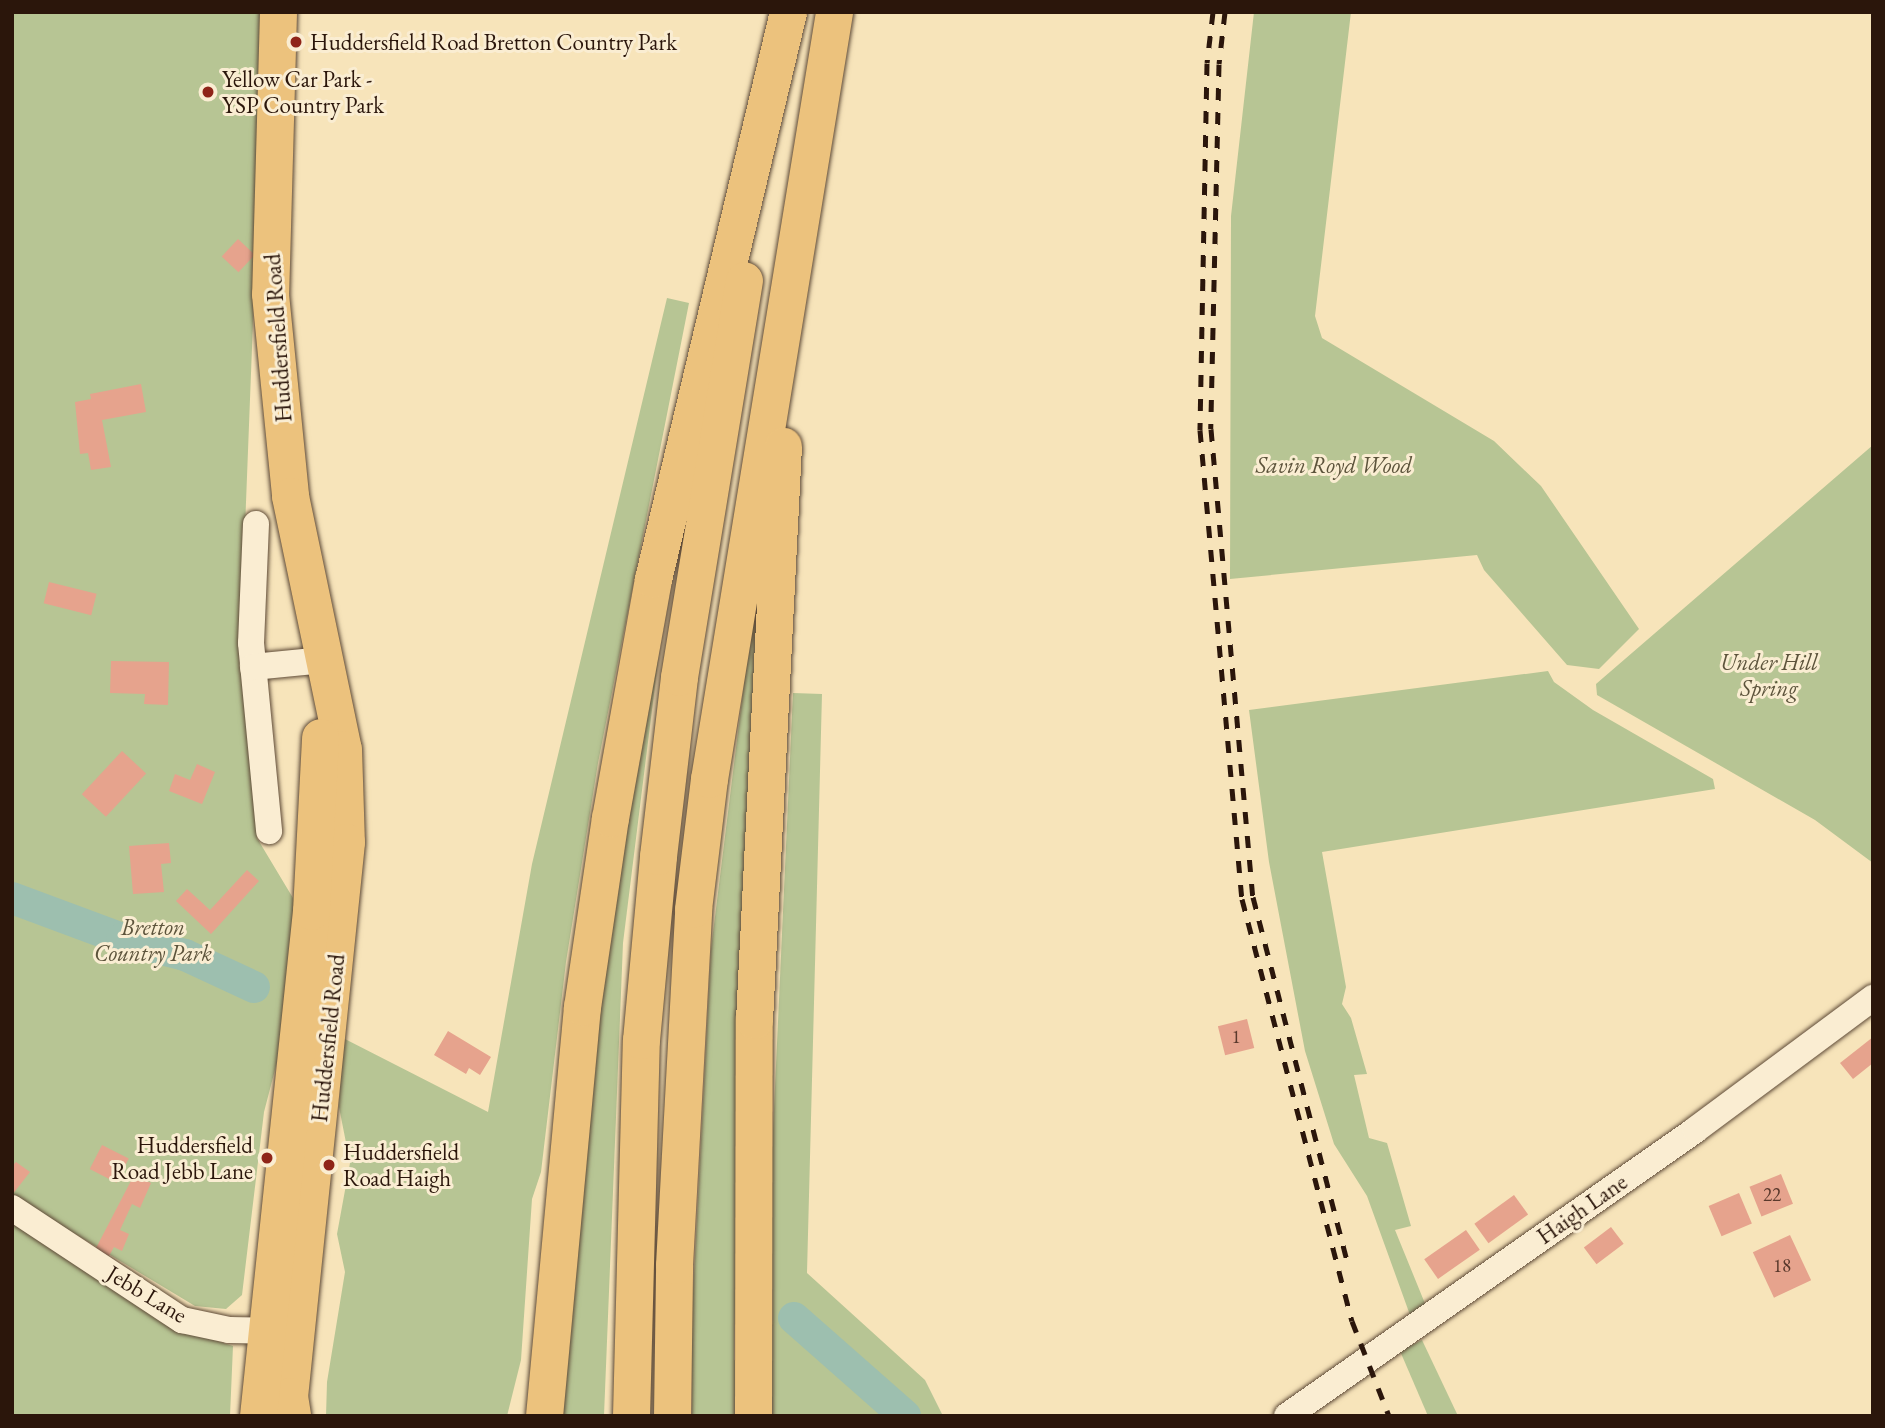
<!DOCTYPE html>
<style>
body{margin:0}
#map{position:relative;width:1885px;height:1428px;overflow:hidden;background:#f7e4ba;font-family:"EB Garamond",serif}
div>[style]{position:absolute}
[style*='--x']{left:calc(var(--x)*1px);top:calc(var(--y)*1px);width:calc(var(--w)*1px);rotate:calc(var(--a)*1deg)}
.green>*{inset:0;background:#b7c594}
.river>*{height:32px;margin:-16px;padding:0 16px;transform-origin:16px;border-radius:16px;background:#9dbfaf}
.building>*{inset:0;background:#e6a38d;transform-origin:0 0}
.roads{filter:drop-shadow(0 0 2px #5e4a37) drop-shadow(0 0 2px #5e4a37)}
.minor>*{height:26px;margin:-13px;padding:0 13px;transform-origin:13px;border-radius:13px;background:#faedd2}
.highway>*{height:37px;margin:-18.5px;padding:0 18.5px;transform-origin:18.5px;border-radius:18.5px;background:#ecc27d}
.rail>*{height:5px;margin-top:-2.5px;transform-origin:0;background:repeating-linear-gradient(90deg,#2b160b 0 12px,transparent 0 24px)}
.dots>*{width:19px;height:19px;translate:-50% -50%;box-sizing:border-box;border:4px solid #faedd2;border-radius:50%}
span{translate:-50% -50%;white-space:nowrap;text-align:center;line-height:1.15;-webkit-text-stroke:6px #faedd2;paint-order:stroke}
.number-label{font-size:19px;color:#5a392c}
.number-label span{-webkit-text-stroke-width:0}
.poi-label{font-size:23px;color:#2b160b}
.left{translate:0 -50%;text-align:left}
.right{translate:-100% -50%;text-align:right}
.street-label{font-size:23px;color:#2b160b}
.park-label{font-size:23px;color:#5c533b;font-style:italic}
.frame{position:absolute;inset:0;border:14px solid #2b160b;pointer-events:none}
</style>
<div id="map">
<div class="green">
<div style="clip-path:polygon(12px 12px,265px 12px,243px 580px,257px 838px,296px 903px,283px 1039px,264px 1112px,242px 1295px,226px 1309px,195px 1306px,12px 1196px)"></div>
<div style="clip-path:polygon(1254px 12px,1351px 12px,1315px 316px,1322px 338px,1494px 441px,1541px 486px,1639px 629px,1599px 669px,1567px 665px,1484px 570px,1477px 555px,1230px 579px,1231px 216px)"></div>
<div style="clip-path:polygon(667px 298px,689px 303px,598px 763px,566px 962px,541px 1172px,532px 1199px,521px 1360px,507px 1416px,326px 1416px,327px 1382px,345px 1272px,337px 1234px,350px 1163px,339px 1107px,343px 1038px,488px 1112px,532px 864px)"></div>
<div style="clip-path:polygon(1873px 445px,1873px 863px,1815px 820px,1597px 695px,1596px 684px)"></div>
<div style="clip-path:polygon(762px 539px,740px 1025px,734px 1360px,740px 1363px,744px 1416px,692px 1416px,692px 1313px,711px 949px)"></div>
<div style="clip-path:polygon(668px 581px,623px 943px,604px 1416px,553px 1416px,587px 1029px)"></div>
<div style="clip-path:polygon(1548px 671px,1554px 682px,1593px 710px,1713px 779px,1715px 789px,1322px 852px,1346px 987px,1342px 1004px,1351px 1018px,1367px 1074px,1354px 1075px,1369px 1138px,1387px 1143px,1411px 1226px,1395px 1230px,1426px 1306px,1410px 1315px,1367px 1196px,1334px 1144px,1305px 1051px,1269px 862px,1249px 710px)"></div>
<div style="clip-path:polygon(793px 693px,822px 694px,807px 1273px,925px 1380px,943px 1416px,760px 1416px)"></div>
<div style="clip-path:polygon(12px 1221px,164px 1324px,233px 1346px,230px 1416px,12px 1416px)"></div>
<div style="clip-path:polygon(1422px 1340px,1458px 1416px,1428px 1416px,1400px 1351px)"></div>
</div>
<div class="river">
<div style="--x:12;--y:898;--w:117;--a:20.4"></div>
<div style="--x:122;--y:939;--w:65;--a:14.3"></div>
<div style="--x:185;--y:955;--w:76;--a:24.9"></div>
<div style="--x:794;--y:1318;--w:148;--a:41.4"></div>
</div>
<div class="building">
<div style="left:238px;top:239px;width:23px;height:24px;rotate:43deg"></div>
<div style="clip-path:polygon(141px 384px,146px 412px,102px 420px,111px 467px,91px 470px,88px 453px,80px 454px,75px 402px,91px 399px,90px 394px)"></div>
<div style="left:49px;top:582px;width:49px;height:22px;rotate:14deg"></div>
<div style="clip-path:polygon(111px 661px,169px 662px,168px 705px,144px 704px,145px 694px,110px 693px)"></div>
<div style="left:122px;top:751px;width:33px;height:59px;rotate:43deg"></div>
<div style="clip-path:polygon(197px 764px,215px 772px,202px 804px,169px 791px,175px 774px,190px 780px)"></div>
<div style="clip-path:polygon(169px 843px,171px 863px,161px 864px,164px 892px,133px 894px,129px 846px)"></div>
<div style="clip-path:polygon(247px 870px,259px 881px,211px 934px,176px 901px,187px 889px,210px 910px)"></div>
<div style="left:1247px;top:1019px;width:30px;height:30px;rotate:76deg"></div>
<div style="clip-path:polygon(448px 1031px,491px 1057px,480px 1075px,469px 1068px,466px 1074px,434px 1055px)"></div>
<div style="clip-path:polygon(1873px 1037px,1873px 1063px,1853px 1079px,1840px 1063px)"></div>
<div style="left:102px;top:1145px;width:30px;height:27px;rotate:27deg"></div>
<div style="clip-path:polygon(16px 1162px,30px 1172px,12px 1195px,12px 1166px)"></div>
<div style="left:1781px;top:1174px;width:32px;height:34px;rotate:68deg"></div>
<div style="clip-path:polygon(134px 1175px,151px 1183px,140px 1208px,132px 1204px,120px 1230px,129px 1234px,122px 1251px,114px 1247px,109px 1256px,95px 1250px)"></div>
<div style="left:1739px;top:1193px;width:33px;height:33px;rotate:67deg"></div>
<div style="left:1514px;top:1195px;width:24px;height:49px;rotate:54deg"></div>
<div style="left:1611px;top:1227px;width:21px;height:34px;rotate:53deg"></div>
<div style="left:1466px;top:1230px;width:24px;height:51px;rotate:55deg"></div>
<div style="left:1790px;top:1235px;width:50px;height:41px;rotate:65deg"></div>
</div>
<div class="roads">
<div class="minor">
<div style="--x:256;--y:524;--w:119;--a:92.4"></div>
<div style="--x:251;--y:643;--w:189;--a:84.5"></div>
<div style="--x:253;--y:667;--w:71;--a:-5.6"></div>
<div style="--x:12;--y:1208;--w:204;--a:33.4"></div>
<div style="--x:182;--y:1320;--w:48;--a:12"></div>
<div style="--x:229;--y:1330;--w:55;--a:1"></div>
<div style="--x:1287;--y:1416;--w:498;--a:-35"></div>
<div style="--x:1695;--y:1130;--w:222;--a:-36.6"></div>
</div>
<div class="highway">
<div style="--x:278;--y:12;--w:282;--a:91.6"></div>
<div style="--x:270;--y:294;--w:203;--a:84.3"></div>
<div style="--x:290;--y:496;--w:258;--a:78.2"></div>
<div style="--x:343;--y:749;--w:93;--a:88.2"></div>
<div style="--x:346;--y:842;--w:557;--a:95.87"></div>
<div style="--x:289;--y:1396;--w:20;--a:81"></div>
<div style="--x:258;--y:1416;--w:508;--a:-84.01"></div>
<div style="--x:311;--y:911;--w:174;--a:-87"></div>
<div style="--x:544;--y:1416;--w:411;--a:-84.7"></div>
<div style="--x:582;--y:1007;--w:191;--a:-81.6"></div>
<div style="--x:610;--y:818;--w:243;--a:-79.8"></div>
<div style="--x:653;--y:579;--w:583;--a:-76.61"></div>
<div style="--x:631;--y:1416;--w:376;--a:-88.5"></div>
<div style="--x:641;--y:1040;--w:185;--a:-84.7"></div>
<div style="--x:658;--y:856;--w:180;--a:-83.3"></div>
<div style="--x:679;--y:677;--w:402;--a:-80.7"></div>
<div style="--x:672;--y:1416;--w:151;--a:-89.2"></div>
<div style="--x:674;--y:1265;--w:357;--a:-86.9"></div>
<div style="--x:693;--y:909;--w:131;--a:-83"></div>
<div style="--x:709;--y:779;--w:777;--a:-80.74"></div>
<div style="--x:753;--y:1416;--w:396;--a:-89.9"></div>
<div style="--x:754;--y:1020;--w:575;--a:-87.11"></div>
</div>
</div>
<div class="rail">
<div style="--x:1213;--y:12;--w:51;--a:96.7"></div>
<div style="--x:1207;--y:63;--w:367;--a:91.1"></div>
<div style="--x:1200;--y:430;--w:471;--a:84.9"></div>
<div style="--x:1242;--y:899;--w:436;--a:75.4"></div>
<div style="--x:1352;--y:1321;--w:102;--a:68.7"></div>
<div style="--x:1225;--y:12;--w:52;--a:96.6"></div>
<div style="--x:1219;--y:64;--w:365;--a:91.3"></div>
<div style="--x:1211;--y:429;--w:470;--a:84.9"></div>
<div style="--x:1253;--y:897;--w:376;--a:75.5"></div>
</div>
<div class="dots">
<div style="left:296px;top:42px;background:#8f2418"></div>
<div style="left:208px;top:92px;background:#8f2418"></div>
<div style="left:267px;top:1158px;background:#8f2418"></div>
<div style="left:329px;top:1165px;background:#8f2418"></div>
</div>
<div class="number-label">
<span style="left:1236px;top:1037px">1</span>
<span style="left:1772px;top:1195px">22</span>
<span style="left:1782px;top:1266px">18</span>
</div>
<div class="poi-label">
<span class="left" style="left:310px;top:42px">Huddersfield Road Bretton Country Park</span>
<span class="left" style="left:222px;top:92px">Yellow Car Park -<br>YSP Country Park</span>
<span class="right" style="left:253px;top:1158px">Huddersfield<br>Road Jebb Lane</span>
<span class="left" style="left:343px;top:1165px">Huddersfield<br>Road Haigh</span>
</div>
<div class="street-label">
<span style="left:278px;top:338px;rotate:-94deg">Huddersfield Road</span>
<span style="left:328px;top:1038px;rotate:-84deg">Huddersfield Road</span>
<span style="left:1582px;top:1209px;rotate:-35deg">Haigh Lane</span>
<span style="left:147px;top:1294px;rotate:31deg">Jebb Lane</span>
</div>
<div class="park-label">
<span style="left:1334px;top:465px">Savin Royd Wood</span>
<span style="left:1769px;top:675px">Under Hill<br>Spring</span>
<span style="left:153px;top:940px">Bretton<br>Country Park</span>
</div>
<div class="frame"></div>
</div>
